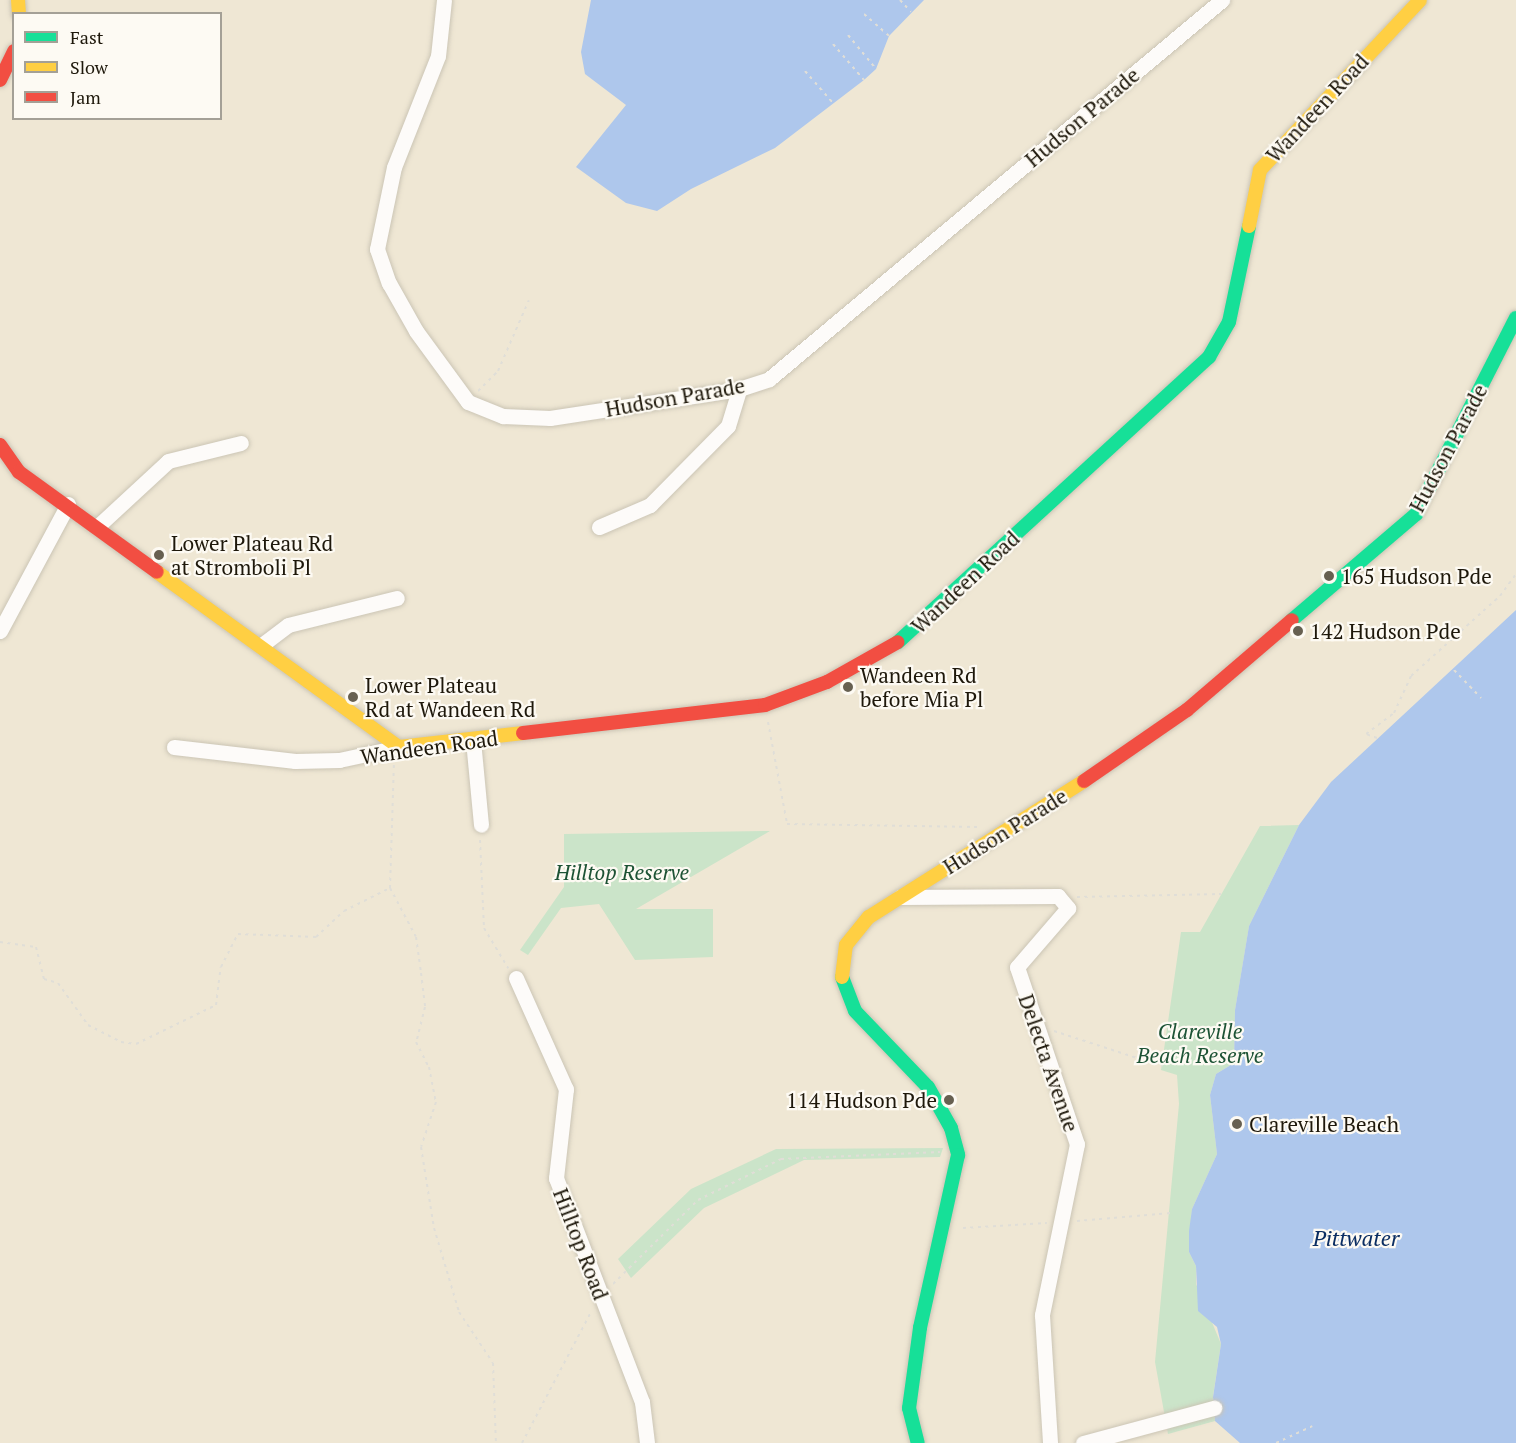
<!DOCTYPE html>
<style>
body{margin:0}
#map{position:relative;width:1516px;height:1443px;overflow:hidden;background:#efe7d4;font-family:"PT Serif",serif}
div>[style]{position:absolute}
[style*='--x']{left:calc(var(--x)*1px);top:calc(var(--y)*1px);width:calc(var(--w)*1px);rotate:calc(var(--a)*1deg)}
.green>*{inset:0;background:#cbe4c9}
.water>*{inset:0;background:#aec7ec}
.path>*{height:2px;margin-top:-1px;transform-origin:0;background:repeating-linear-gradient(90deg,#e0ded7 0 3px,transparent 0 7.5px)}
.roads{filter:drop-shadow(0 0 2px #cbc5b5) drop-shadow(0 0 2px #cbc5b5)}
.street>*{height:15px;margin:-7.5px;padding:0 7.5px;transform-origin:7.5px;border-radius:7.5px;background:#fdfbf9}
.fast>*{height:14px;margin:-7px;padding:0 7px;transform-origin:7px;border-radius:7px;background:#16e098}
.slow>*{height:14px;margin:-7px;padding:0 7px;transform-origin:7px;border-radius:7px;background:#ffcf43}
.jam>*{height:14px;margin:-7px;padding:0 7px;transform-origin:7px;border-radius:7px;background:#f24e42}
.dots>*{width:16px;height:16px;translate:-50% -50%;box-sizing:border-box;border:3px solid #fdfaf3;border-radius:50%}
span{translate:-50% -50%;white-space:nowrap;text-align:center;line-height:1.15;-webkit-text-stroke:4.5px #fdfaf3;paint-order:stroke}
.street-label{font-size:21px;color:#1e180b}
.poi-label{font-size:21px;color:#1e180b}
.left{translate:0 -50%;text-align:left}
.right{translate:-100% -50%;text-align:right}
.park-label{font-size:21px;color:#1d5335;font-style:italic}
.water-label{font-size:22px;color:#0a2d62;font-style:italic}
.legend{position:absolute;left:12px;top:12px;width:210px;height:108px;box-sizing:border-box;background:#fdfaf3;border:2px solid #a4a096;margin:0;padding:8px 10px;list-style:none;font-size:18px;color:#1e180b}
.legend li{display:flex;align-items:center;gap:12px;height:30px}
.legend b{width:30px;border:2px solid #a4a096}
</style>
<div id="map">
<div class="green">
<div style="clip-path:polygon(1299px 825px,1249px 926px,1235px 1010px,1234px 1063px,1216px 1074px,1210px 1095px,1217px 1154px,1192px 1209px,1189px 1252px,1196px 1266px,1196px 1284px,1221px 1344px,1213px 1396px,1215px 1421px,1168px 1434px,1155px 1362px,1179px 1104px,1177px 1075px,1161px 1070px,1181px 932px,1200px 932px,1260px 826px)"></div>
<div style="clip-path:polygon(770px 831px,636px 909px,713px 909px,713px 957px,635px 960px,599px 904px,561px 908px,528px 955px,520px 950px,564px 887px,564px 834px)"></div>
<div style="clip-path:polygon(943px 1148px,940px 1157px,804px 1160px,704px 1208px,631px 1278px,618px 1259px,691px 1189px,776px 1149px)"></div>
</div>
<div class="water">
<div style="clip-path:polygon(591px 0,924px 0,889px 36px,876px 69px,864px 80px,775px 148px,691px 189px,657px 211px,626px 203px,576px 167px,626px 105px,585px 74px,581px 52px)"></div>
<div style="clip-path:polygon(1516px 610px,1516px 1443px,1240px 1443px,1215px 1421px,1213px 1397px,1221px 1344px,1217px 1327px,1198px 1311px,1196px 1266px,1189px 1252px,1189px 1231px,1192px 1209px,1217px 1154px,1210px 1095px,1216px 1074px,1234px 1063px,1235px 1010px,1249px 926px,1299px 825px,1331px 782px)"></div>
</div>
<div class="path">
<div style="--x:900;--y:0;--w:16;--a:47"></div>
<div style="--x:864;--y:14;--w:33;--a:41"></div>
<div style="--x:848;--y:35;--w:44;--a:50.5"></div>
<div style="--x:833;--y:44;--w:48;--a:49.3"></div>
<div style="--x:805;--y:71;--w:43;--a:48.8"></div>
<div style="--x:478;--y:391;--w:28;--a:-45"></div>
<div style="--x:498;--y:371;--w:77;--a:-66.4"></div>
<div style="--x:1454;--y:670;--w:39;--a:46"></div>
<div style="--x:768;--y:722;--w:104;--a:79.4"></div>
<div style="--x:787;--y:824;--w:191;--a:0.9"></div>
<div style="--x:1377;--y:738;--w:12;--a:-160"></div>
<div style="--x:1366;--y:734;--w:35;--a:-37"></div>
<div style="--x:1394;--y:713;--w:41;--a:-65.3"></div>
<div style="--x:1411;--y:676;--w:120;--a:-42"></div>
<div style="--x:1500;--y:596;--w:27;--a:-54"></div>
<div style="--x:480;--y:840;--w:88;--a:87.4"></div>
<div style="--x:484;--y:928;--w:47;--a:59"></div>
<div style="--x:390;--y:888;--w:126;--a:-88.2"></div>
<div style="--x:1077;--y:897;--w:144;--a:-1.2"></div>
<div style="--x:0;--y:942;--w:36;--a:8"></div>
<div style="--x:36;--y:947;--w:33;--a:76"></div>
<div style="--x:44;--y:979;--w:15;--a:16"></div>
<div style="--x:58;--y:983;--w:52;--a:54.5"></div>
<div style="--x:88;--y:1025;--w:37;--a:27"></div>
<div style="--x:121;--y:1042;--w:15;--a:8"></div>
<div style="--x:136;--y:1044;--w:89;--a:-26"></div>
<div style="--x:216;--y:1005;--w:38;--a:-83"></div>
<div style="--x:221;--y:967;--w:37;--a:-63"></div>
<div style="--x:238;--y:934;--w:78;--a:2.2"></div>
<div style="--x:316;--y:937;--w:38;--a:-43"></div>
<div style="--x:344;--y:911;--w:51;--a:-26.6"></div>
<div style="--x:390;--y:888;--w:55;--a:62"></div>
<div style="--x:416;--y:937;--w:36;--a:82"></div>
<div style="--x:421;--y:973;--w:34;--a:83"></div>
<div style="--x:425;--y:1007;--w:36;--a:104"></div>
<div style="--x:416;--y:1042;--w:28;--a:63"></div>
<div style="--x:429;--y:1067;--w:36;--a:79"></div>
<div style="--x:436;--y:1102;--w:47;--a:108.4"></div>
<div style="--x:421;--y:1147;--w:82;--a:80.9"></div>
<div style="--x:434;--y:1228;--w:88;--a:73.4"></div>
<div style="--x:459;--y:1312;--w:61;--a:56.3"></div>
<div style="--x:493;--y:1363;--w:80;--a:87.9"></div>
<div style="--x:1054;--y:1031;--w:114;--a:18"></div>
<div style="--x:1077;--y:1221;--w:94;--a:-4.9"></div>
<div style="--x:963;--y:1228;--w:84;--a:-3.4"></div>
<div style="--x:613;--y:1284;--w:120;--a:-44.7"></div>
<div style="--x:698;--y:1200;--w:93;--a:-26.3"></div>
<div style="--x:781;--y:1159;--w:159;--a:-2.5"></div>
<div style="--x:522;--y:1443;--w:148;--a:-62.2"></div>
<div style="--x:1276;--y:1443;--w:40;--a:-25"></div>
</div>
<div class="roads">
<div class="street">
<div style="--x:444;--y:0;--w:56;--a:96.1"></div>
<div style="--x:438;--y:56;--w:119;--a:111.6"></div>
<div style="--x:394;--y:167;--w:84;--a:101.7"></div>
<div style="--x:377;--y:249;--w:36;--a:71"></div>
<div style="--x:389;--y:283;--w:55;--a:60.6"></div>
<div style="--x:416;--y:331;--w:88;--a:53.8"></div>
<div style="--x:468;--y:402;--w:38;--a:22"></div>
<div style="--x:503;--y:416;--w:47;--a:2.4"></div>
<div style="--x:550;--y:418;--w:191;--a:-8.7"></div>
<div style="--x:739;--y:389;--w:32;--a:-18"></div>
<div style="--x:769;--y:379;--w:591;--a:-39.92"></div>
<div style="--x:99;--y:525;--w:94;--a:-42.8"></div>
<div style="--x:168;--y:461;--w:75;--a:-13.9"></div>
<div style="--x:599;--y:527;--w:56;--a:-23.3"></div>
<div style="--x:650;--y:505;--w:111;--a:-45.4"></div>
<div style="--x:728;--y:426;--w:39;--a:-73"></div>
<div style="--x:0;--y:631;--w:144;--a:-61.8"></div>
<div style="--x:263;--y:644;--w:31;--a:-37"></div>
<div style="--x:288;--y:625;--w:112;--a:-13.9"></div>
<div style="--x:473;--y:740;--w:85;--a:84.6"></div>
<div style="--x:174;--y:747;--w:122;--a:6.6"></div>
<div style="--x:295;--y:761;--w:44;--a:-1.3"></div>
<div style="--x:339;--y:760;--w:61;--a:-12.2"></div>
<div style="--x:900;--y:897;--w:158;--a:-0.4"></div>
<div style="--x:1058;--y:896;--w:16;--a:50"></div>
<div style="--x:1068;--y:908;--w:78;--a:130.8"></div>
<div style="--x:1017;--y:967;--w:187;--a:71.3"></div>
<div style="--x:1077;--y:1144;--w:175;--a:101.6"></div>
<div style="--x:1042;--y:1315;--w:128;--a:86.4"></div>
<div style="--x:516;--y:978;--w:122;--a:65.8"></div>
<div style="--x:566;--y:1089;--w:90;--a:96.4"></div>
<div style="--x:556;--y:1178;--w:240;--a:69"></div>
<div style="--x:642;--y:1402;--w:41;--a:83"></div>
<div style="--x:1083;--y:1443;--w:136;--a:-15"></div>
</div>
<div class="fast">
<div style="--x:1292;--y:620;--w:163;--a:-40.5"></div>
<div style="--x:1416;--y:514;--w:220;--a:-63"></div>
<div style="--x:898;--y:642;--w:422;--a:-42.5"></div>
<div style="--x:1209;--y:357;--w:40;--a:-60.3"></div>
<div style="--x:1229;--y:322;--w:98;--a:-78.2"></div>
<div style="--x:842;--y:977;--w:36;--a:69"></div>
<div style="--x:855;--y:1011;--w:105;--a:46.2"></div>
<div style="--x:928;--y:1087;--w:47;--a:60.7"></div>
<div style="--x:951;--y:1128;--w:28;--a:75"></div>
<div style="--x:958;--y:1155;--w:177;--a:102.4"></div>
<div style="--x:920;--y:1328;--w:81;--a:97.8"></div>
<div style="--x:909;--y:1408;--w:36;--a:76"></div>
</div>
<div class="slow">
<div style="--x:18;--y:0;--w:14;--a:86"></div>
<div style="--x:1249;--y:226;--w:57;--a:-78.9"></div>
<div style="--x:1260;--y:170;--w:233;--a:-46.7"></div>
<div style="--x:157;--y:572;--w:299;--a:35.9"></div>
<div style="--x:399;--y:747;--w:125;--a:-6.4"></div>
<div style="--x:842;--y:977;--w:32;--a:-83"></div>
<div style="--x:846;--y:945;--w:36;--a:-51"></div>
<div style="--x:869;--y:917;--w:254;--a:-32.3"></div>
</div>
<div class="jam">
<div style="--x:0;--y:80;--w:32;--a:-64"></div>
<div style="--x:0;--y:445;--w:33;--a:55"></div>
<div style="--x:19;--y:472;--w:170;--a:35.9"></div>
<div style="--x:523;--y:733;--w:244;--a:-6.6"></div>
<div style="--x:765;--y:705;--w:66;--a:-20.4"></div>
<div style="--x:827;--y:682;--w:81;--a:-29.4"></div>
<div style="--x:1084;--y:781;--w:125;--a:-34.6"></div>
<div style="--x:1187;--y:710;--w:138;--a:-40.6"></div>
</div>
</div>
<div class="dots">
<div style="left:159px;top:555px;background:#676051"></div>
<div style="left:1329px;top:576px;background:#676051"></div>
<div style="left:1298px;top:631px;background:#676051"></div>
<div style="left:848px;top:687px;background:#676051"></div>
<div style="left:353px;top:697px;background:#676051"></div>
<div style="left:949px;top:1100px;background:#676051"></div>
<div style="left:1237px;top:1124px;background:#676051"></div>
</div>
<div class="street-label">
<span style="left:1317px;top:108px;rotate:-47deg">Wandeen Road</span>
<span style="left:1082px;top:117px;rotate:-40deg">Hudson Parade</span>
<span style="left:675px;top:397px;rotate:-10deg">Hudson Parade</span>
<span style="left:1448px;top:448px;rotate:-62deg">Hudson Parade</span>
<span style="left:965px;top:582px;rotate:-43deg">Wandeen Road</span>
<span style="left:429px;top:747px;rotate:-8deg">Wandeen Road</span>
<span style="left:1005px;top:831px;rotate:-32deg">Hudson Parade</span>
<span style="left:1049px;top:1063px;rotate:71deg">Delecta Avenue</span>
<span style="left:581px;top:1244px;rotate:69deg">Hilltop Road</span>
</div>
<div class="poi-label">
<span class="left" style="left:171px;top:555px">Lower Plateau Rd<br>at Stromboli Pl</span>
<span class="left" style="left:1341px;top:576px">165 Hudson Pde</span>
<span class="left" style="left:1310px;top:631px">142 Hudson Pde</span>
<span class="left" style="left:860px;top:687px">Wandeen Rd<br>before Mia Pl</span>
<span class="left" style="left:365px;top:697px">Lower Plateau<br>Rd at Wandeen Rd</span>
<span class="right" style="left:937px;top:1100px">114 Hudson Pde</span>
<span class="left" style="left:1249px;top:1124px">Clareville Beach</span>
</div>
<div class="park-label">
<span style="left:622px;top:872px">Hilltop Reserve</span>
<span style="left:1200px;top:1043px">Clareville<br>Beach Reserve</span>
</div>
<div class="water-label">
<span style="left:1356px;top:1238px">Pittwater</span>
</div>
<ul class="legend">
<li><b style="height:8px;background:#16e098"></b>Fast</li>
<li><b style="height:8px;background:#ffcf43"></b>Slow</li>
<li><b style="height:8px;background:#f24e42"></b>Jam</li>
</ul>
</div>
